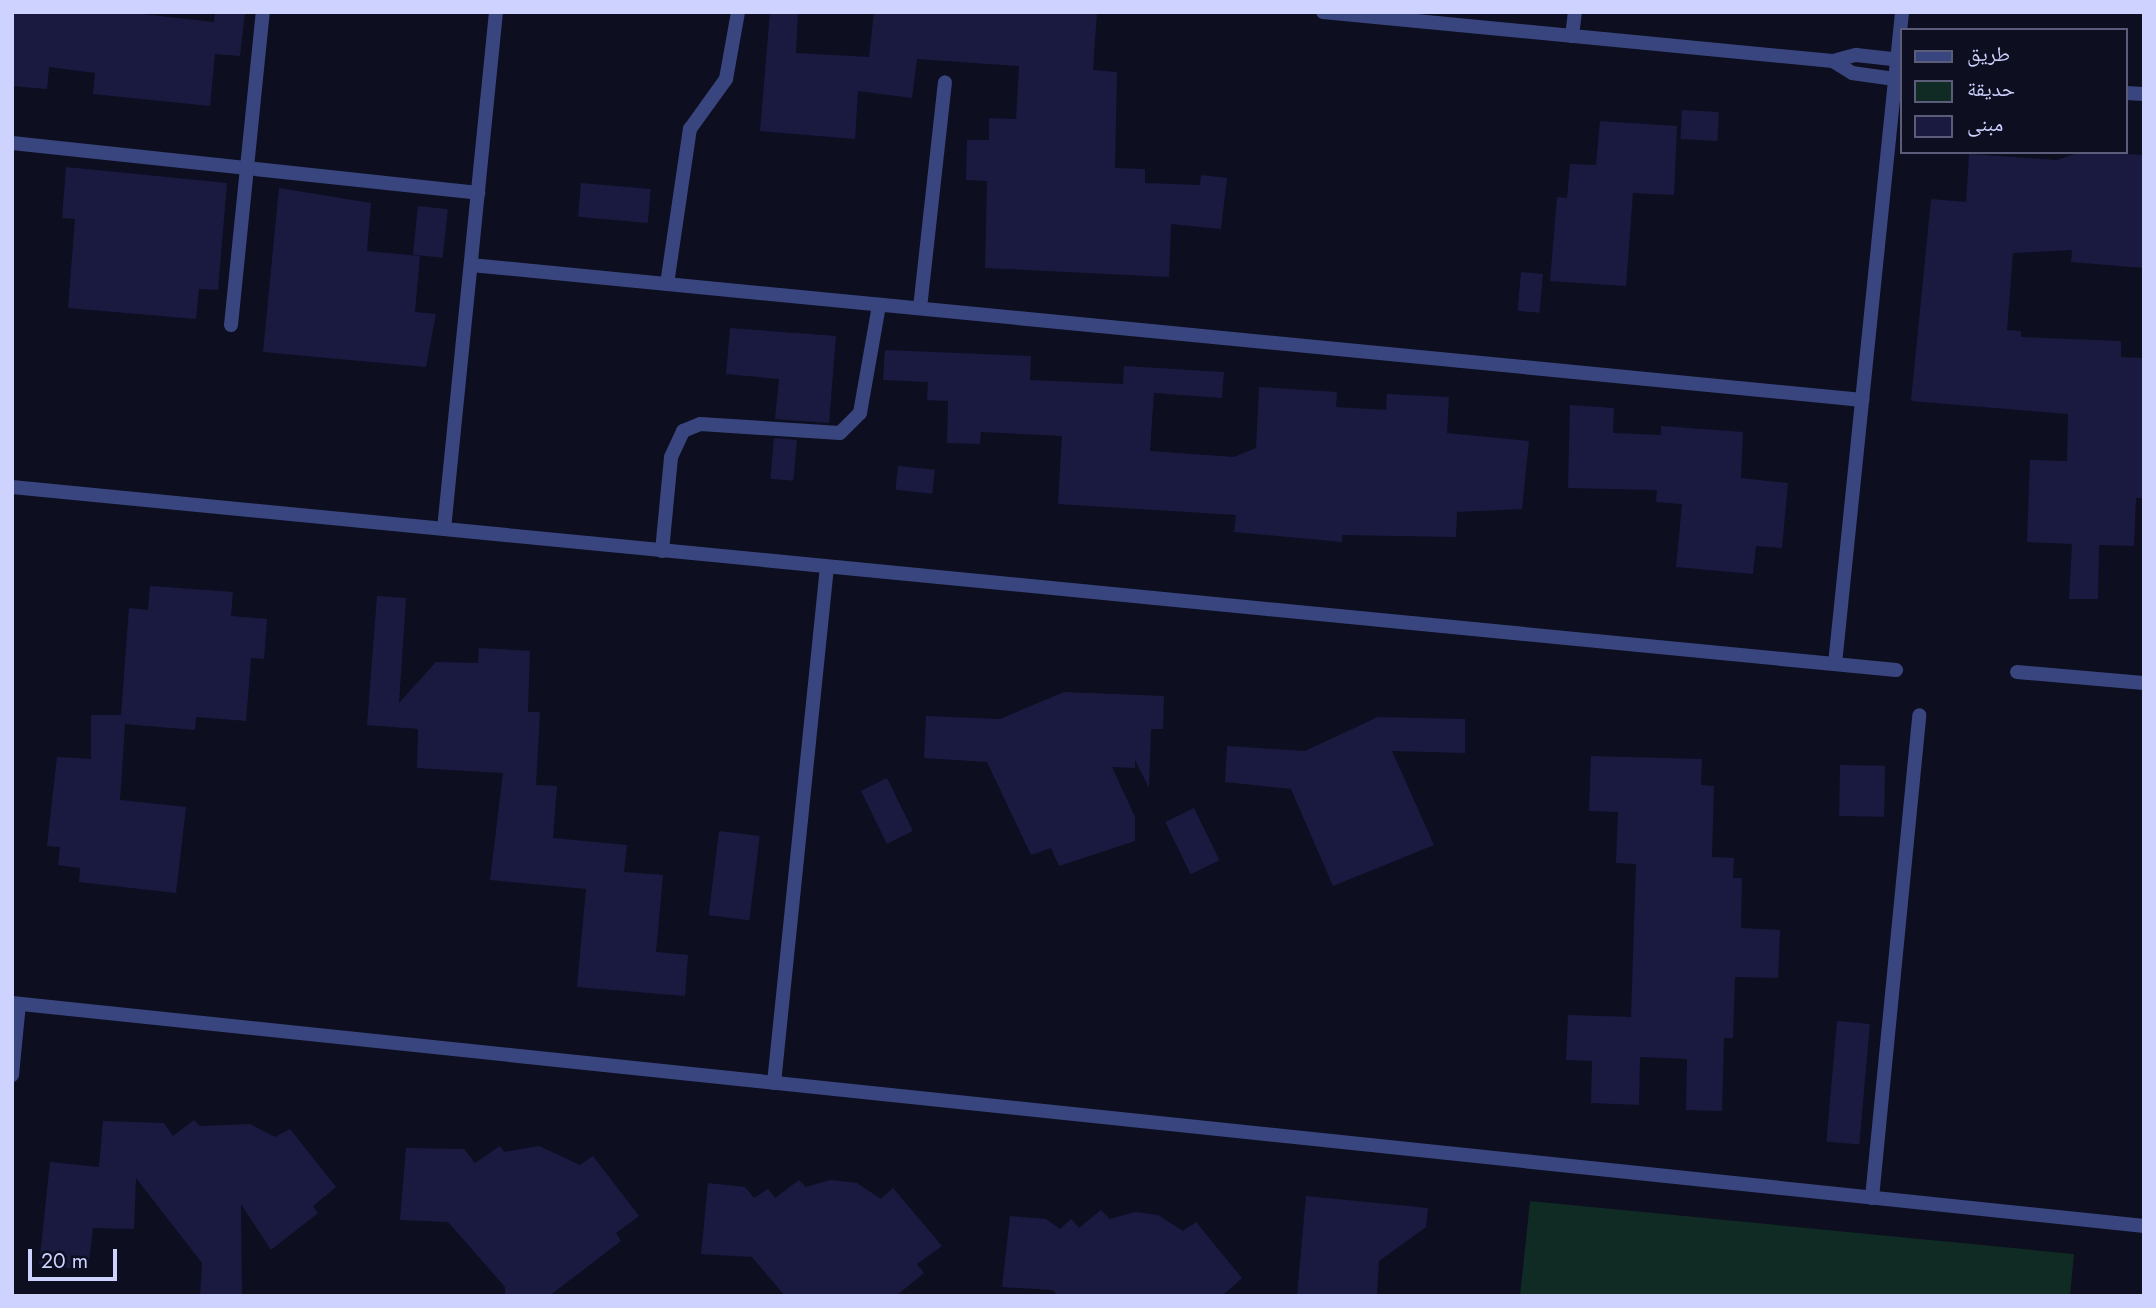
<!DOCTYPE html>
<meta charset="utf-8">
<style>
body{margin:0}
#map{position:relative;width:2156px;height:1308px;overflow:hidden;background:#0d0e20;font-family:Jost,"Noto Naskh Arabic",sans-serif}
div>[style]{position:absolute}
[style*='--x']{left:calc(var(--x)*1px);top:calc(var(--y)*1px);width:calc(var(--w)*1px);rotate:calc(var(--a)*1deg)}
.green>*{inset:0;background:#102a24}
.building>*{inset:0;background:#1a1a41;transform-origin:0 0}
.lane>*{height:14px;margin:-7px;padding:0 7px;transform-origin:7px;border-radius:7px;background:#39457e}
.street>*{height:14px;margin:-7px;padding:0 7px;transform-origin:7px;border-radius:7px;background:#39457e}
span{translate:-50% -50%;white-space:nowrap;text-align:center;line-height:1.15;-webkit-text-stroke:7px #0d0e20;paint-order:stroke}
.frame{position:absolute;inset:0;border:14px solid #cdd2fe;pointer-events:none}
.legend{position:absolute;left:1900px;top:28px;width:228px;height:126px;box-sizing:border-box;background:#0d0e20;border:2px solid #5a5c79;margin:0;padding:9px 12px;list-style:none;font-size:21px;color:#cdd2fe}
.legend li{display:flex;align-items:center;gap:14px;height:35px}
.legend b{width:35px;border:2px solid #5a5c79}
.scale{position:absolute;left:28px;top:1249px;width:89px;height:32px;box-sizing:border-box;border:4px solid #cdd2fe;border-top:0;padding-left:9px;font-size:21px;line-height:24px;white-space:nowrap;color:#cdd2fe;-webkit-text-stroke:5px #0d0e20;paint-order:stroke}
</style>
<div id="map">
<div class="green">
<div style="clip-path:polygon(1530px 1201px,2074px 1254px,2070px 1296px,1520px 1296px)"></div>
</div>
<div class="building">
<div style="clip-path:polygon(12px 12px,124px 12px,214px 22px,215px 12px,245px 12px,240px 56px,215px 54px,210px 106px,93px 94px,95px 73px,49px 67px,47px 89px,12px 86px)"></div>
<div style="clip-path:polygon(770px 12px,798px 12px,796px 53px,869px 57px,874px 12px,1097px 12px,1093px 70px,1117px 72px,1115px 168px,1145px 169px,1145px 183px,1200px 185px,1201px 175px,1227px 178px,1221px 229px,1171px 224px,1169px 277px,985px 268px,987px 181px,966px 180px,967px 140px,989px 140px,989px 118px,1016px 119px,1019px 66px,917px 59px,912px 98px,858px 91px,855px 139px,760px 131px)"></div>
<div style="left:1682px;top:110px;width:37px;height:29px;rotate:3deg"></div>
<div style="clip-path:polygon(1600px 121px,1677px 126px,1674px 195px,1633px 193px,1626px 286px,1550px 281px,1557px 197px,1567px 198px,1570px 164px,1596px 165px)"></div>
<div style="clip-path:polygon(2081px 152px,2144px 155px,2144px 268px,2071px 262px,2072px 250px,2013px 253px,2007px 330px,2021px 331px,2021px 337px,2121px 341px,2121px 357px,2144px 358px,2144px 498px,2136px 498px,2134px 546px,2099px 545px,2098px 599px,2069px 599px,2072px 544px,2027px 542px,2030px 460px,2067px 461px,2068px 414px,1911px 401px,1931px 199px,1966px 202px,1969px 154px,2057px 160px)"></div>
<div style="clip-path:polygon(66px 167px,227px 183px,218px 290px,199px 289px,196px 319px,68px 308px,75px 219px,62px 218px)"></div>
<div style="left:581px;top:183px;width:70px;height:34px;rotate:5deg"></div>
<div style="clip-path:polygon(279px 188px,371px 203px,367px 251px,420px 256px,415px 312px,436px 314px,426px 367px,263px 352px)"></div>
<div style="left:418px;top:206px;width:30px;height:49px;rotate:6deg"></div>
<div style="left:1521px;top:272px;width:22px;height:39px;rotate:5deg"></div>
<div style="clip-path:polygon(730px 328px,836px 336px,829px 423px,775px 419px,779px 379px,726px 374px)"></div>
<div style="clip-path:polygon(885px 350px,1031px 356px,1030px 380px,1123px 384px,1124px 366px,1224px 372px,1222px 398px,1154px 393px,1150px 451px,1234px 457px,1256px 448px,1259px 387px,1337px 392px,1336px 407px,1386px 410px,1387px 394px,1449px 397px,1447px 433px,1529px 441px,1522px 509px,1457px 512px,1456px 537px,1342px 535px,1342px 542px,1234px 532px,1236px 515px,1058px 504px,1062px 436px,981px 432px,980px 444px,947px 443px,948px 401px,927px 400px,928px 382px,883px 380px)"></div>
<div style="clip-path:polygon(1570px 405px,1614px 408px,1613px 433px,1661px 435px,1661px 426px,1743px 432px,1741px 478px,1788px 483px,1782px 548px,1756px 546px,1753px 574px,1676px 567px,1682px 504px,1656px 502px,1657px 490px,1568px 488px)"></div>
<div style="left:774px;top:438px;width:23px;height:41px;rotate:5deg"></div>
<div style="left:898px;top:466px;width:37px;height:24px;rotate:6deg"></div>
<div style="clip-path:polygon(150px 586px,233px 592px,231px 616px,267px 619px,264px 659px,251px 658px,246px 721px,196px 717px,195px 730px,125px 724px,120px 800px,186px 807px,176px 893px,79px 882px,80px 868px,58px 865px,60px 847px,47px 846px,57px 757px,91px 759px,91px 715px,121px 715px,129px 608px,148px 610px)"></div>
<div style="clip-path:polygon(377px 596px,406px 598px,399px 703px,436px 662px,478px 663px,479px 648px,530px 651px,528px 712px,540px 712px,536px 785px,557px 786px,553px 838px,627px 845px,624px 872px,663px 875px,656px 952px,688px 955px,685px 996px,577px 987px,586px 889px,490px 880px,503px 773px,417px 768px,418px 729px,367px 725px)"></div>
<div style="clip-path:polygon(1064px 692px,1164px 696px,1163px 729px,1151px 729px,1149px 788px,1135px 760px,1135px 768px,1112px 767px,1135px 817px,1135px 841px,1059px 866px,1051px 848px,1031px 855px,987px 762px,924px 758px,926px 716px,1000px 719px)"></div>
<div style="clip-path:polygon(1378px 717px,1465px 719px,1465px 753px,1392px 751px,1434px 845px,1333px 886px,1291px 789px,1225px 782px,1227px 746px,1305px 751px)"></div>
<div style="clip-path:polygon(1591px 756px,1702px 759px,1701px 785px,1714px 786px,1712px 857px,1734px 858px,1733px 878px,1742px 878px,1741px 928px,1780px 930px,1778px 978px,1735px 977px,1733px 1038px,1724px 1038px,1722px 1111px,1686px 1110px,1687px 1059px,1640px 1057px,1639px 1105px,1591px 1103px,1592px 1061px,1566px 1060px,1568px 1015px,1631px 1017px,1636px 864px,1616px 863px,1618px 812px,1589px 811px)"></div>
<div style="left:1840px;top:765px;width:45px;height:51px;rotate:1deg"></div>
<div style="left:887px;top:778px;width:59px;height:29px;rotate:64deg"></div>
<div style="left:1194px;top:808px;width:58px;height:32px;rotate:64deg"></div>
<div style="left:719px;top:831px;width:41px;height:85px;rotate:7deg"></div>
<div style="left:1837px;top:1021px;width:33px;height:121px;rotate:5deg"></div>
<div style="clip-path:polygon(194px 1120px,200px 1126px,250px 1124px,275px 1137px,290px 1129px,336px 1187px,313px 1206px,318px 1213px,271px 1250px,241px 1204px,242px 1296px,200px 1296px,202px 1263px,136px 1178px,134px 1229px,93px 1228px,88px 1270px,39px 1265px,50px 1162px,99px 1167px,103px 1121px,164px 1123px,173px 1136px)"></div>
<div style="clip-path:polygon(500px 1146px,504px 1152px,539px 1146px,580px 1165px,593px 1156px,639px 1216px,616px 1233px,621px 1241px,549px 1296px,505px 1296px,505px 1287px,448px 1222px,400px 1220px,406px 1148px,464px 1149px,475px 1163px)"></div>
<div style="clip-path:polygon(799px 1180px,806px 1187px,830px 1180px,857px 1183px,881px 1199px,893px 1188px,942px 1246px,917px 1264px,924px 1273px,896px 1296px,785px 1296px,752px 1257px,701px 1254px,708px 1183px,745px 1187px,754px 1198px,768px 1189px,775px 1198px)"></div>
<div style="clip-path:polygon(1306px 1196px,1428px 1208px,1426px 1227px,1379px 1261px,1377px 1296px,1297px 1296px)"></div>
<div style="clip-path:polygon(1101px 1210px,1110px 1219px,1135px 1212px,1158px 1215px,1183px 1231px,1196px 1222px,1242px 1278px,1222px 1296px,1058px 1296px,1053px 1290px,1002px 1287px,1010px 1216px,1046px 1219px,1060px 1229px,1071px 1219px,1079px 1228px)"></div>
</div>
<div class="lane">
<div style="--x:2017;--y:672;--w:127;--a:5"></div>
<div style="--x:1872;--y:1198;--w:485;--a:-84.4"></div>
</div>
<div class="street">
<div style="--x:1323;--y:12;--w:512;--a:5.49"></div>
<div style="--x:1833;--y:61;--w:24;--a:-15"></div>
<div style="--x:1856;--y:55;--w:46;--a:6.2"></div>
<div style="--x:1572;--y:36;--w:24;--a:-83"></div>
<div style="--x:1833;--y:61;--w:22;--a:32"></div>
<div style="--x:1852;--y:73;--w:50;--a:8"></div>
<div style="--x:2126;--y:93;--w:18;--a:3"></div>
<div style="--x:12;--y:143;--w:469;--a:6.1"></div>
<div style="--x:471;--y:265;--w:1398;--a:5.54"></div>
<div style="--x:667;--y:284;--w:157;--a:-81.6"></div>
<div style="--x:690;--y:129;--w:62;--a:-54.2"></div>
<div style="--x:726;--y:79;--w:68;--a:-79.8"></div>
<div style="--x:920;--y:308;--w:227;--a:-83.7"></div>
<div style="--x:231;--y:325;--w:315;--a:-84.2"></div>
<div style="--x:12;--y:487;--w:1893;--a:5.55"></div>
<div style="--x:444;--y:529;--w:520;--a:-84.26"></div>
<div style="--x:662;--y:551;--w:94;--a:-84.5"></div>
<div style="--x:671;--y:457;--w:29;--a:-65"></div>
<div style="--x:683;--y:431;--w:18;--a:-22"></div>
<div style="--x:700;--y:424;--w:140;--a:3.7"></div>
<div style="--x:840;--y:433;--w:28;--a:-45"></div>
<div style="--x:860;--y:413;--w:110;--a:-80"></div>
<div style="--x:1835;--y:664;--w:655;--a:-84.13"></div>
<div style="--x:12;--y:1003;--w:2144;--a:5.97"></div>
<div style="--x:12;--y:1075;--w:71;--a:-84.4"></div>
<div style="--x:774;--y:1083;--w:519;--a:-84.14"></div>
</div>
<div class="frame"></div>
<ul class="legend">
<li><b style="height:9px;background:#39457e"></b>طريق</li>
<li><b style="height:19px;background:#102a24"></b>حديقة</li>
<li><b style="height:19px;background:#1a1a41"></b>مبنى</li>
</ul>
<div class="scale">20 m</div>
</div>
